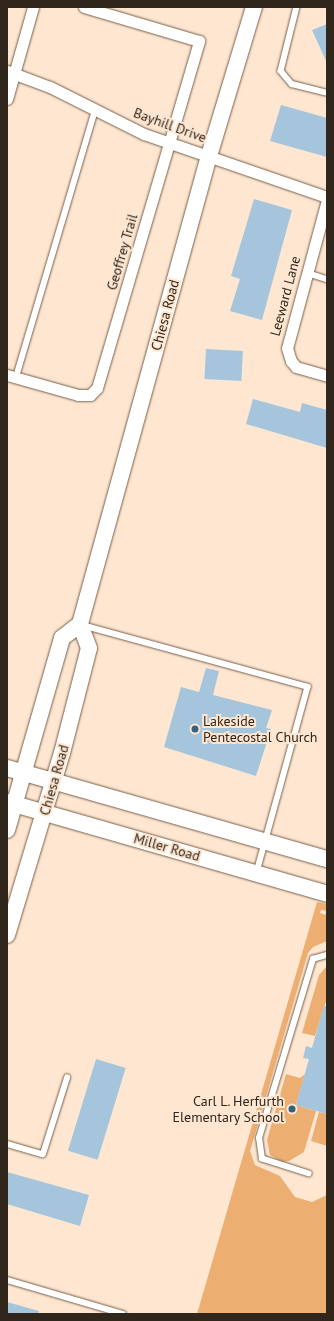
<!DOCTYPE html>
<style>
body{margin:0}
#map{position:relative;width:334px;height:1321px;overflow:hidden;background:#fee6d1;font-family:"PT Sans",sans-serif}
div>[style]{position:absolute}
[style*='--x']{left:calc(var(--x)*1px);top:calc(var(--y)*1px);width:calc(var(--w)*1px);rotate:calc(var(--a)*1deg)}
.green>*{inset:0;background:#edae72}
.building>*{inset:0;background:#a4c5db;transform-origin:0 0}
.roads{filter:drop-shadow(0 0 1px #785f48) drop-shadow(0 0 1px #785f48)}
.service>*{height:5.5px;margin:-2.75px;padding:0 2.75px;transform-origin:2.75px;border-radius:2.75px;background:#fff}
.minor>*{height:11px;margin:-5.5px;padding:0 5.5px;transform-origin:5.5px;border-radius:5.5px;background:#fff}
.secondary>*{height:16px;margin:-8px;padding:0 8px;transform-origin:8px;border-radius:8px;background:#fff}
.dots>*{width:11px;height:11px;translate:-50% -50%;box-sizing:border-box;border:2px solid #fee6d1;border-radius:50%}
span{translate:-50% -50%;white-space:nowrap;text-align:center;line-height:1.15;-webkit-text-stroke:4px #fee6d1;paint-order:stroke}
.street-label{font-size:14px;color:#30261c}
.poi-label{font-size:14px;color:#30261c}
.left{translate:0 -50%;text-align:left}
.right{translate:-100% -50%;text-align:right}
.frame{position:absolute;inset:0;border:8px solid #30261c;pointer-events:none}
</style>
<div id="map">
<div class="green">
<div style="clip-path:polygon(317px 902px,327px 904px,327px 911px,321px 910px,320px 913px,327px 915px,327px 941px,313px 947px,308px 953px,250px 1151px,255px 1165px,280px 1176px,295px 1197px,312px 1202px,327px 1195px,327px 1314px,197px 1314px)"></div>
<div style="clip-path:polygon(327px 966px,327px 998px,315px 1036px,302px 1033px,319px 975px)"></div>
<div style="clip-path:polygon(286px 1074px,300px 1078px,305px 1074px,296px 1105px,316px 1111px,304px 1152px,289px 1161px,282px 1162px,270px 1155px,267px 1140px)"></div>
<div style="clip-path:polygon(319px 1112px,327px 1114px,327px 1146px,311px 1141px)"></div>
</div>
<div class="building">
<div style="clip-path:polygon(327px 24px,327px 63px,312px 30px)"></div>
<div style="clip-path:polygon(281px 105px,327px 118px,327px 157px,270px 141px)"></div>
<div style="clip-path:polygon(254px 199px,292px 210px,262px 320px,230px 311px,240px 279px,231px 276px)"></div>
<div style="left:206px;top:349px;width:37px;height:30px;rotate:3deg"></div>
<div style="clip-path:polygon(253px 399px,300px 412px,302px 403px,327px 410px,327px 448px,246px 424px)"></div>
<div style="clip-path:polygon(206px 668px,219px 671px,213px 695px,272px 710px,266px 728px,271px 729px,256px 776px,164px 747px,181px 687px,199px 692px)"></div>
<div style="clip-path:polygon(324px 1006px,327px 1006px,327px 1114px,296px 1105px,309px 1059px,303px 1058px,306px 1046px,312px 1048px)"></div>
<div style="left:96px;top:1059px;width:31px;height:96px;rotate:17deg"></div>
<div style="clip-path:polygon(7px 1172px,89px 1195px,80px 1226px,7px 1204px)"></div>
<div style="clip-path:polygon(7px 1302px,39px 1311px,38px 1314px,7px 1314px)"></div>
</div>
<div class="roads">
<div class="service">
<div style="--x:297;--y:7;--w:66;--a:104"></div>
<div style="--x:281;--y:71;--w:17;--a:50"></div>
<div style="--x:292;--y:84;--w:36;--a:14"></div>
<div style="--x:307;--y:273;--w:21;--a:17"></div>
<div style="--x:16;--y:377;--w:278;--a:-73.5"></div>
<div style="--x:82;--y:625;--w:234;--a:15.3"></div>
<div style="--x:308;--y:687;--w:192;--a:105.4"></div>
<div style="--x:7;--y:1144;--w:37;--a:16"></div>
<div style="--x:43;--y:1154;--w:80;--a:-72.5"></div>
<div style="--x:309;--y:1174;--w:49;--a:-162.3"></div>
<div style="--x:262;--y:1159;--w:21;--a:-98"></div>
<div style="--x:259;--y:1138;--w:187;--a:-73.2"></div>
<div style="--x:313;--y:959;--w:15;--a:-16"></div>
<div style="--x:7;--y:1280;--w:121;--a:16.3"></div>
</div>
<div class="minor">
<div style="--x:7;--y:71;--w:46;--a:20.4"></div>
<div style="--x:50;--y:87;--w:105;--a:26.6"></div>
<div style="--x:144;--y:134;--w:194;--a:19"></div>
<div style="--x:7;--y:99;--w:96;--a:-74.2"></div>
<div style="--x:327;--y:200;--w:153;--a:105.1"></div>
<div style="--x:287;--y:348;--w:14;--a:73"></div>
<div style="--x:291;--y:361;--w:8;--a:50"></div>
<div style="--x:296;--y:367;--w:32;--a:16"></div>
<div style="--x:7;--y:375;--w:74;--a:15.7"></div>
<div style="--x:78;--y:395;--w:12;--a:0"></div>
<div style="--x:90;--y:395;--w:10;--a:-45"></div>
<div style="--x:97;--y:388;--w:362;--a:-73.6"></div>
<div style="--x:199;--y:41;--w:120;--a:-163.5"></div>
</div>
<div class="secondary">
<div style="--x:7;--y:768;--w:333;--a:15.9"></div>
<div style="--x:7;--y:802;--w:333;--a:16"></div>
<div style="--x:7;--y:830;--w:200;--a:-74"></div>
<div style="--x:62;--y:638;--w:23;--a:-38"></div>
<div style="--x:80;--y:624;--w:485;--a:-74.6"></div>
<div style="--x:209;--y:156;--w:156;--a:-73.2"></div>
<div style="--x:7;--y:935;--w:190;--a:-73.2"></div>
<div style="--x:62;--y:753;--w:108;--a:-75.6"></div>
<div style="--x:89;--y:648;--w:26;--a:-111"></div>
</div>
</div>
<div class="dots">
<div style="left:195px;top:729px;background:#306380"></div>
<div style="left:292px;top:1109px;background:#306380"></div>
</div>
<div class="street-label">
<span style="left:170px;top:125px;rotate:20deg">Bayhill Drive</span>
<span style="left:122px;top:252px;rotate:-74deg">Geoffrey Trail</span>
<span style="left:285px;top:296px;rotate:-75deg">Leeward Lane</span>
<span style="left:165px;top:315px;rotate:-75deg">Chiesa Road</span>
<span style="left:54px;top:780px;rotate:-74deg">Chiesa Road</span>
<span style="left:167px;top:847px;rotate:16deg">Miller Road</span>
</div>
<div class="poi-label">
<span class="left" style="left:203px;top:729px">Lakeside<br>Pentecostal Church</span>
<span class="right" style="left:284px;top:1109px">Carl L. Herfurth<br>Elementary School</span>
</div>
<div class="frame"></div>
</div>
